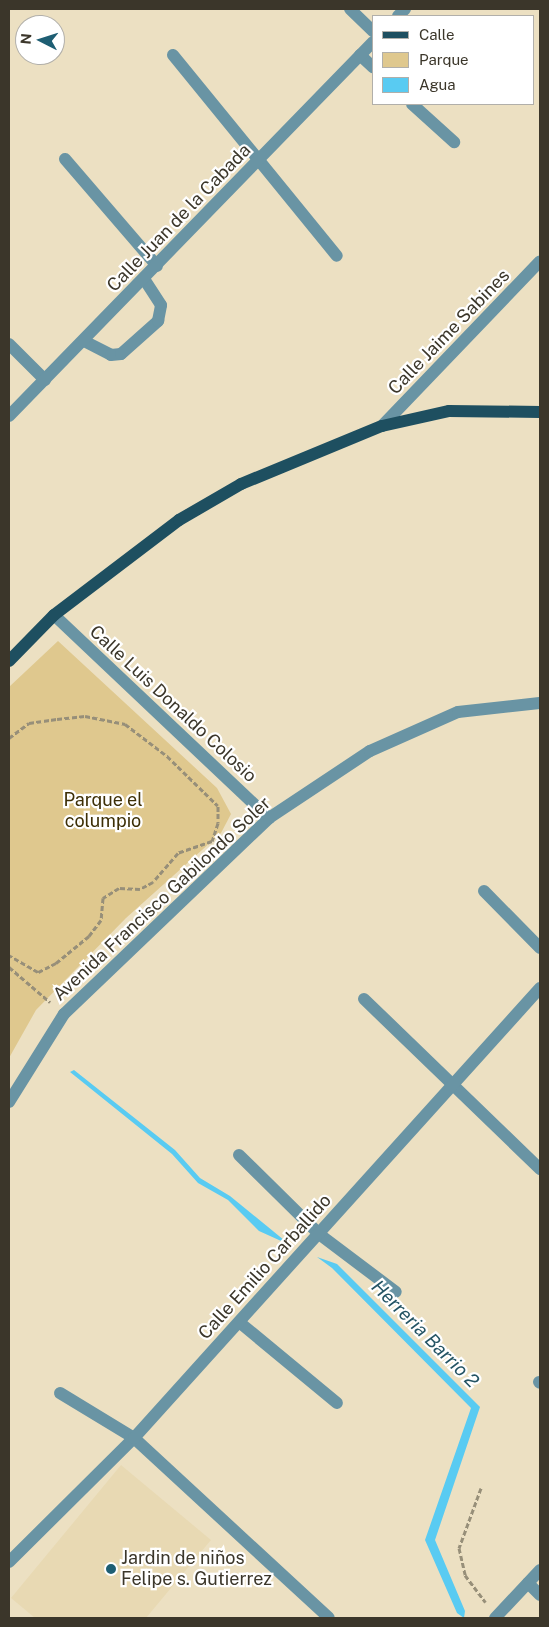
<!DOCTYPE html>
<meta charset="utf-8">
<style>
body{margin:0}
#map{position:relative;width:549px;height:1627px;overflow:hidden;background:#ece0c2;font-family:"Public Sans",sans-serif}
div>[style]{position:absolute}
[style*='--x']{left:calc(var(--x)*1px);top:calc(var(--y)*1px);width:calc(var(--w)*1px);rotate:calc(var(--a)*1deg)}
.built>*{inset:0;background:#e8d9b3}
.green>*{inset:0;background:#dfc88e}
.water>*{inset:0;background:#59cbf2}
.path>*{height:3px;margin-top:-1.5px;transform-origin:0;background:repeating-linear-gradient(90deg,#978f79 0 5px,transparent 0 7.5px)}
.minor>*{height:12px;margin:-6px;padding:0 6px;transform-origin:6px;border-radius:6px;background:#6994a4}
.major>*{height:12px;margin:-6px;padding:0 6px;transform-origin:6px;border-radius:6px;background:#1e4f60}
.dots>*{width:14px;height:14px;translate:-50% -50%;box-sizing:border-box;border:2px solid #fff;border-radius:50%}
span{translate:-50% -50%;white-space:nowrap;text-align:center;line-height:1.15;-webkit-text-stroke:4.5px #fff;paint-order:stroke}
.street-label{font-size:18px;color:#3b362a}
.park-label{font-size:18px;color:#3d2f06}
.poi-label{font-size:18px;color:#3b362a}
.left{translate:0 -50%;text-align:left}
.water-label{font-size:19px;color:#245464;font-style:italic}
.frame{position:absolute;inset:0;border:10px solid #3b362a;pointer-events:none}
.legend{position:absolute;left:372px;top:15px;width:162px;height:90px;box-sizing:border-box;background:#fff;border:1px solid #b1afaa;margin:0;padding:6px 9px;list-style:none;font-size:15px;color:#3b362a}
.legend li{display:flex;align-items:center;gap:10px;height:25px}
.legend b{width:25px;border:1px solid #b1afaa}
.north{position:absolute;left:15px;top:15px;width:50px;height:50px;box-sizing:border-box;background:#fff;border:1px solid #b1afaa;border-radius:50%;rotate:275deg;font-size:14px;font-weight:700;line-height:20px;text-align:center;color:#3b362a}
.north::after{content:'';display:block;margin:auto;width:18px;height:22px;background:#1e5e73;clip-path:polygon(50% 0,100% 100%,50% 72%,0 100%)}
</style>
<div id="map">
<div class="built">
<div style="clip-path:polygon(121px 1465px,211px 1540px,146px 1618px,35px 1618px,11px 1598px)"></div>
</div>
<div class="green">
<div style="clip-path:polygon(58px 641px,217px 788px,231px 814px,221px 833px,126px 918px,36px 1010px,9px 1058px,9px 687px)"></div>
</div>
<div class="water">
<div style="clip-path:polygon(74px 1070px,175px 1150px,200px 1178px,230px 1196px,290px 1245px,259px 1231px,228px 1200px,198px 1183px,172px 1154px,70px 1072px)"></div>
<div style="clip-path:polygon(317px 1257px,337px 1264px,480px 1407px,435px 1540px,465px 1611px,464px 1618px,457px 1613px,425px 1540px,471px 1408px,332px 1268px)"></div>
</div>
<div class="path">
<div style="--x:9;--y:738;--w:25;--a:-37"></div>
<div style="--x:29;--y:723;--w:28;--a:-8"></div>
<div style="--x:57;--y:719;--w:28;--a:-6"></div>
<div style="--x:85;--y:716;--w:41;--a:11.3"></div>
<div style="--x:125;--y:724;--w:53;--a:37.3"></div>
<div style="--x:167;--y:756;--w:71;--a:44.4"></div>
<div style="--x:218;--y:806;--w:17;--a:90"></div>
<div style="--x:218;--y:823;--w:19;--a:108"></div>
<div style="--x:212;--y:841;--w:36;--a:161"></div>
<div style="--x:178;--y:853;--w:38;--a:131"></div>
<div style="--x:153;--y:882;--w:15;--a:152"></div>
<div style="--x:140;--y:889;--w:21;--a:-177"></div>
<div style="--x:119;--y:888;--w:19;--a:148"></div>
<div style="--x:103;--y:898;--w:22;--a:95"></div>
<div style="--x:101;--y:920;--w:20;--a:127"></div>
<div style="--x:89;--y:936;--w:43;--a:140.7"></div>
<div style="--x:56;--y:963;--w:20;--a:153"></div>
<div style="--x:38;--y:972;--w:34;--a:-150"></div>
<div style="--x:9;--y:967;--w:54;--a:40.5"></div>
<div style="--x:481;--y:1488;--w:64;--a:110.1"></div>
<div style="--x:459;--y:1548;--w:28;--a:77"></div>
<div style="--x:465;--y:1575;--w:34;--a:53"></div>
</div>
<div class="minor">
<div style="--x:350;--y:9;--w:32;--a:44"></div>
<div style="--x:398;--y:16;--w:10;--a:-45"></div>
<div style="--x:173;--y:55;--w:259;--a:50.8"></div>
<div style="--x:360;--y:55;--w:18;--a:43"></div>
<div style="--x:412;--y:104;--w:57;--a:42.1"></div>
<div style="--x:65;--y:159;--w:141;--a:49.3"></div>
<div style="--x:84;--y:341;--w:30;--a:27"></div>
<div style="--x:111;--y:355;--w:10;--a:-6"></div>
<div style="--x:121;--y:354;--w:50;--a:-41.7"></div>
<div style="--x:158;--y:321;--w:16;--a:-79"></div>
<div style="--x:161;--y:305;--w:31;--a:-123"></div>
<div style="--x:9;--y:344;--w:51;--a:45"></div>
<div style="--x:9;--y:416;--w:522;--a:-45.78"></div>
<div style="--x:382;--y:426;--w:228;--a:-46.2"></div>
<div style="--x:54;--y:615;--w:296;--a:43.4"></div>
<div style="--x:484;--y:891;--w:80;--a:45.5"></div>
<div style="--x:364;--y:999;--w:245;--a:44"></div>
<div style="--x:9;--y:1102;--w:104;--a:-58"></div>
<div style="--x:64;--y:1014;--w:284;--a:-43.7"></div>
<div style="--x:269;--y:818;--w:121;--a:-33.6"></div>
<div style="--x:370;--y:751;--w:96;--a:-23.9"></div>
<div style="--x:458;--y:712;--w:82;--a:-6.3"></div>
<div style="--x:239;--y:1155;--w:112;--a:44.6"></div>
<div style="--x:319;--y:1234;--w:96;--a:37"></div>
<div style="--x:239;--y:1322;--w:127;--a:39.6"></div>
<div style="--x:539;--y:1382;--w:1;--a:45"></div>
<div style="--x:60;--y:1393;--w:87;--a:31.3"></div>
<div style="--x:134;--y:1438;--w:265;--a:42.7"></div>
<div style="--x:9;--y:1562;--w:176;--a:-44.8"></div>
<div style="--x:134;--y:1438;--w:606;--a:-47.94"></div>
<div style="--x:528;--y:1583;--w:17;--a:45"></div>
<div style="--x:495;--y:1618;--w:66;--a:-46.8"></div>
</div>
<div class="major">
<div style="--x:9;--y:661;--w:64;--a:-45.6"></div>
<div style="--x:54;--y:615;--w:157;--a:-37.2"></div>
<div style="--x:179;--y:520;--w:72;--a:-30.1"></div>
<div style="--x:241;--y:484;--w:152;--a:-22.4"></div>
<div style="--x:382;--y:426;--w:69;--a:-12.6"></div>
<div style="--x:449;--y:411;--w:91;--a:0.6"></div>
</div>
<div class="dots">
<div style="left:111px;top:1569px;background:#1e5e73"></div>
</div>
<div class="street-label">
<span style="left:179px;top:218px;rotate:-46deg">Calle Juan de la Cabada</span>
<span style="left:449px;top:332px;rotate:-46deg">Calle Jaime Sabines</span>
<span style="left:173px;top:704px;rotate:43deg">Calle Luis Donaldo Colosio</span>
<span style="left:162px;top:899px;rotate:-43deg">Avenida Francisco Gabilondo Soler</span>
<span style="left:265px;top:1267px;rotate:-48deg">Calle Emilio Carballido</span>
</div>
<div class="park-label">
<span style="left:103px;top:811px">Parque el<br>columpio</span>
</div>
<div class="poi-label">
<span class="left" style="left:121px;top:1569px">Jardin de niños<br>Felipe s. Gutierrez</span>
</div>
<div class="water-label">
<span style="left:425px;top:1334px;rotate:45deg">Herreria Barrio 2</span>
</div>
<div class="frame"></div>
<ul class="legend">
<li><b style="height:6px;background:#1e4f60"></b>Calle</li>
<li><b style="height:14px;background:#dfc88e"></b>Parque</li>
<li><b style="height:14px;background:#59cbf2"></b>Agua</li>
</ul>
<div class="north">N</div>
</div>
